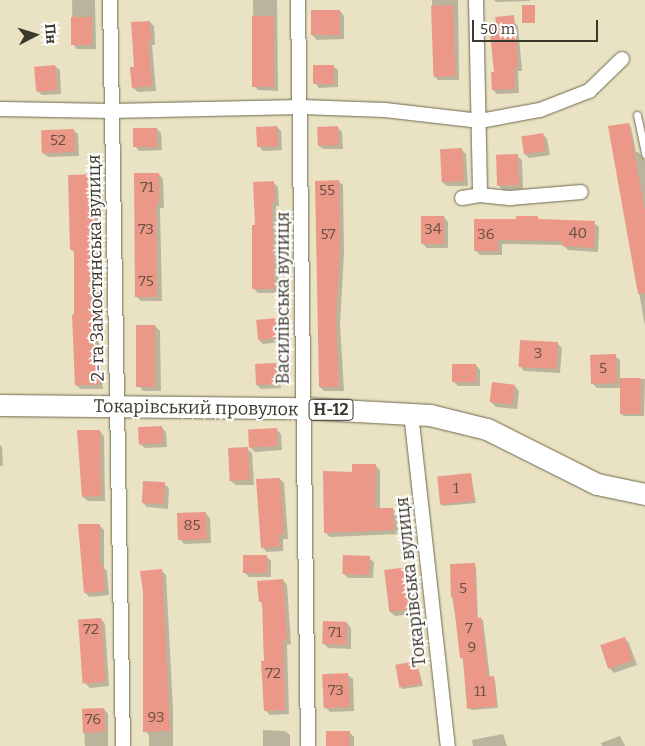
<!DOCTYPE html>
<meta charset="utf-8">
<style>
body{margin:0}
#map{position:relative;width:645px;height:746px;overflow:hidden;background:#e9e2c3;font-family:Bitter,serif}
div>[style]{position:absolute}
[style*='--x']{left:calc(var(--x)*1px);top:calc(var(--y)*1px);width:calc(var(--w)*1px);rotate:calc(var(--a)*1deg)}
.shadow>*{inset:0;background:#0003}
.building>*{inset:0;background:#eb9889;transform-origin:0 0}
.roads{filter:drop-shadow(0 0 1px #6f694e) drop-shadow(0 0 1px #6f694e)}
.service>*{height:7px;margin:-3.5px;padding:0 3.5px;transform-origin:3.5px;border-radius:3.5px;background:#fff}
.minor>*{height:14px;margin:-7px;padding:0 7px;transform-origin:7px;border-radius:7px;background:#fff}
.primary>*{height:21px;margin:-10.5px;padding:0 10.5px;transform-origin:10.5px;border-radius:10.5px;background:#fff}
span{translate:-50% -50%;white-space:nowrap;text-align:center;line-height:1.15;-webkit-text-stroke:4px #fff;paint-order:stroke}
.number-label{font-size:15px;color:#675043}
.number-label span{-webkit-text-stroke-width:0}
.shield-label span{padding:1px 4px;background:#fff;border:1px solid;border-radius:4px;-webkit-text-stroke-width:0}
.shield-label{font-size:16px;color:#3b382c;font-weight:700}
.street-label{font-size:18px;color:#3b382c}
.north{position:absolute;left:10px;top:10px;width:50px;height:50px;-webkit-text-stroke:4px #fff;paint-order:stroke;rotate:85deg;font-size:14px;font-weight:700;line-height:20px;text-align:center;color:#3b382c}
.north::after{content:'';display:block;margin:auto;width:18px;height:22px;background:#3b382c;clip-path:polygon(50% 0,100% 100%,50% 72%,0 100%)}
.scale{position:absolute;left:472px;top:20px;width:126px;height:22px;box-sizing:border-box;border:2px solid #3b382c;border-top:0;padding-left:6px;font-size:15px;line-height:18px;white-space:nowrap;color:#3b382c;-webkit-text-stroke:4px #fff;paint-order:stroke}
</style>
<div id="map">
<div class="shadow">
<div style="clip-path:polygon(72px 0,95px 0,96px 49px,77px 49px,73px 44px)"></div>
<div style="clip-path:polygon(253px 0,277px 0,278px 91px,258px 90px,254px 86px)"></div>
<div style="clip-path:polygon(432px 0,458px 0,459px 80px,438px 80px,434px 76px)"></div>
<div style="clip-path:polygon(494px 0,530px 0,530px 1px,496px 2px)"></div>
<div style="clip-path:polygon(340px 11px,344px 16px,344px 39px,317px 40px,312px 35px)"></div>
<div style="clip-path:polygon(150px 22px,154px 26px,155px 45px,152px 45px,156px 91px,138px 92px,133px 88px,135px 68px)"></div>
<div style="clip-path:polygon(514px 22px,518px 26px,522px 71px,518px 71px,519px 93px,497px 94px,493px 90px,495px 73px)"></div>
<div style="clip-path:polygon(55px 66px,60px 70px,61px 94px,42px 95px,37px 90px)"></div>
<div style="clip-path:polygon(333px 66px,338px 70px,338px 87px,319px 88px,315px 83px)"></div>
<div style="clip-path:polygon(629px 124px,631px 127px,636px 152px,638px 152px,645px 160px,645px 326px,609px 127px)"></div>
<div style="clip-path:polygon(277px 127px,281px 131px,282px 150px,263px 151px,259px 146px)"></div>
<div style="clip-path:polygon(338px 128px,342px 132px,343px 149px,323px 149px,318px 145px)"></div>
<div style="clip-path:polygon(157px 129px,161px 133px,162px 150px,139px 151px,135px 146px)"></div>
<div style="clip-path:polygon(73px 130px,78px 134px,79px 156px,48px 157px,43px 153px)"></div>
<div style="clip-path:polygon(543px 134px,547px 139px,550px 155px,529px 158px,524px 153px)"></div>
<div style="clip-path:polygon(462px 150px,466px 154px,468px 186px,447px 186px,442px 182px)"></div>
<div style="clip-path:polygon(517px 156px,522px 160px,523px 189px,503px 190px,498px 185px)"></div>
<div style="clip-path:polygon(159px 174px,163px 179px,164px 208px,160px 208px,162px 301px,141px 301px,136px 296px)"></div>
<div style="clip-path:polygon(97px 175px,102px 180px,103px 213px,99px 213px,99px 297px,95px 297px,103px 389px,81px 389px,76px 385px,75px 253px,71px 249px)"></div>
<div style="clip-path:polygon(338px 181px,343px 185px,344px 254px,340px 324px,344px 391px,324px 391px,320px 387px)"></div>
<div style="clip-path:polygon(273px 182px,278px 187px,279px 206px,276px 206px,279px 293px,258px 293px,254px 289px,256px 227px)"></div>
<div style="clip-path:polygon(444px 217px,448px 222px,448px 248px,427px 248px,422px 243px)"></div>
<div style="clip-path:polygon(537px 217px,541px 221px,594px 223px,599px 227px,598px 252px,568px 250px,563px 245px,502px 244px,502px 255px,480px 255px,475px 250px,517px 220px)"></div>
<div style="clip-path:polygon(274px 319px,279px 324px,281px 342px,263px 344px,258px 339px)"></div>
<div style="clip-path:polygon(155px 326px,160px 331px,161px 391px,143px 391px,139px 386px)"></div>
<div style="clip-path:polygon(557px 343px,562px 348px,560px 373px,524px 371px,520px 366px)"></div>
<div style="clip-path:polygon(615px 356px,620px 360px,620px 380px,645px 379px,644px 416px,624px 416px,621px 414px,621px 388px,597px 388px,593px 384px)"></div>
<div style="clip-path:polygon(275px 364px,280px 369px,281px 388px,261px 389px,257px 385px)"></div>
<div style="clip-path:polygon(476px 365px,480px 370px,480px 386px,458px 386px,453px 381px)"></div>
<div style="clip-path:polygon(515px 386px,519px 391px,517px 409px,496px 407px,491px 402px)"></div>
<div style="clip-path:polygon(162px 428px,166px 432px,167px 447px,145px 448px,140px 444px)"></div>
<div style="clip-path:polygon(276px 429px,281px 434px,282px 450px,255px 452px,250px 447px)"></div>
<div style="clip-path:polygon(100px 431px,104px 436px,105px 501px,88px 501px,83px 497px)"></div>
<div style="clip-path:polygon(0 445px,2px 447px,3px 466px,0 466px)"></div>
<div style="clip-path:polygon(247px 449px,252px 453px,254px 485px,236px 485px,231px 481px)"></div>
<div style="clip-path:polygon(375px 465px,380px 470px,380px 510px,393px 509px,397px 514px,398px 534px,330px 537px,325px 532px,353px 473px)"></div>
<div style="clip-path:polygon(471px 475px,476px 503px,443px 506px,441px 504px)"></div>
<div style="clip-path:polygon(280px 479px,284px 483px,288px 539px,283px 539px,283px 551px,267px 552px,262px 547px)"></div>
<div style="clip-path:polygon(164px 484px,169px 488px,168px 509px,147px 507px,143px 503px)"></div>
<div style="clip-path:polygon(205px 513px,210px 518px,211px 543px,184px 544px,180px 539px)"></div>
<div style="clip-path:polygon(99px 525px,104px 530px,104px 568px,107px 571px,109px 595px,89px 597px,85px 592px)"></div>
<div style="clip-path:polygon(266px 556px,271px 561px,271px 577px,249px 577px,245px 573px)"></div>
<div style="clip-path:polygon(369px 558px,374px 562px,373px 578px,348px 578px,343px 573px)"></div>
<div style="clip-path:polygon(474px 565px,476px 567px,478px 619px,483px 620px,490px 678px,495px 680px,498px 708px,471px 710px,452px 596px)"></div>
<div style="clip-path:polygon(408px 569px,413px 573px,418px 613px,395px 616px,390px 612px)"></div>
<div style="clip-path:polygon(161px 570px,166px 575px,173px 710px,173px 746px,149px 746px,149px 735px,145px 731px)"></div>
<div style="clip-path:polygon(283px 580px,287px 585px,291px 644px,287px 645px,289px 714px,270px 715px,265px 710px,263px 605px,260px 601px)"></div>
<div style="clip-path:polygon(101px 619px,105px 624px,109px 686px,90px 688px,86px 684px,80px 621px)"></div>
<div style="clip-path:polygon(347px 623px,351px 628px,351px 649px,328px 648px,324px 644px)"></div>
<div style="clip-path:polygon(625px 639px,629px 643px,637px 665px,614px 673px,610px 669px)"></div>
<div style="clip-path:polygon(417px 662px,423px 686px,402px 689px,401px 687px)"></div>
<div style="clip-path:polygon(348px 675px,353px 679px,354px 711px,330px 712px,325px 707px)"></div>
<div style="clip-path:polygon(104px 709px,108px 714px,108px 746px,85px 746px,83px 710px)"></div>
<div style="clip-path:polygon(263px 730px,285px 731px,290px 735px,290px 746px,263px 746px)"></div>
<div style="clip-path:polygon(350px 733px,354px 737px,354px 746px,327px 746px)"></div>
<div style="clip-path:polygon(503px 734px,507px 746px,473px 746px,472px 740px)"></div>
<div style="clip-path:polygon(620px 736px,625px 746px,602px 746px,601px 743px)"></div>
</div>
<div class="building">
<div style="left:453px;top:5px;width:71px;height:22px;rotate:88deg"></div>
<div style="left:522px;top:5px;width:13px;height:18px"></div>
<div style="left:340px;top:10px;width:25px;height:29px;rotate:90deg"></div>
<div style="clip-path:polygon(514px 15px,518px 67px,514px 67px,515px 89px,492px 90px,491px 72px,494px 72px,489px 23px,496px 22px,495px 17px)"></div>
<div style="left:274px;top:16px;width:71px;height:22px;rotate:90deg"></div>
<div style="left:71px;top:17px;width:21px;height:28px"></div>
<div style="clip-path:polygon(150px 21px,151px 41px,148px 41px,152px 86px,132px 88px,130px 67px,134px 67px,131px 22px)"></div>
<div style="left:55px;top:65px;width:25px;height:21px;rotate:85deg"></div>
<div style="left:313px;top:65px;width:21px;height:19px"></div>
<div style="clip-path:polygon(629px 123px,645px 211px,645px 293px,638px 294px,608px 126px)"></div>
<div style="left:277px;top:126px;width:20px;height:21px;rotate:87deg"></div>
<div style="left:338px;top:126px;width:19px;height:21px;rotate:87deg"></div>
<div style="left:133px;top:128px;width:24px;height:19px"></div>
<div style="left:74px;top:129px;width:23px;height:33px;rotate:88deg"></div>
<div style="left:543px;top:133px;width:18px;height:22px;rotate:81deg"></div>
<div style="left:462px;top:148px;width:33px;height:22px;rotate:87deg"></div>
<div style="left:518px;top:154px;width:31px;height:22px;rotate:88deg"></div>
<div style="clip-path:polygon(134px 173px,159px 173px,159px 204px,156px 204px,157px 297px,135px 297px)"></div>
<div style="clip-path:polygon(98px 174px,99px 209px,95px 209px,95px 293px,91px 293px,99px 385px,75px 385px,72px 315px,74px 314px,74px 250px,70px 250px,68px 175px)"></div>
<div style="clip-path:polygon(339px 180px,340px 248px,336px 318px,339px 387px,319px 387px,315px 181px)"></div>
<div style="clip-path:polygon(274px 181px,275px 202px,272px 202px,275px 289px,252px 289px,252px 225px,255px 225px,253px 182px)"></div>
<div style="left:421px;top:216px;width:23px;height:28px"></div>
<div style="clip-path:polygon(516px 216px,538px 216px,538px 219px,595px 221px,594px 248px,562px 246px,562px 241px,498px 240px,498px 251px,474px 251px,474px 219px,516px 219px)"></div>
<div style="left:275px;top:318px;width:20px;height:19px;rotate:84deg"></div>
<div style="left:136px;top:325px;width:19px;height:62px"></div>
<div style="left:520px;top:340px;width:38px;height:27px;rotate:3deg"></div>
<div style="left:616px;top:354px;width:29px;height:26px;rotate:88deg"></div>
<div style="left:276px;top:363px;width:21px;height:21px;rotate:87deg"></div>
<div style="left:452px;top:364px;width:24px;height:18px"></div>
<div style="left:620px;top:378px;width:21px;height:36px"></div>
<div style="left:492px;top:382px;width:23px;height:20px;rotate:7deg"></div>
<div style="left:162px;top:426px;width:17px;height:24px;rotate:87deg"></div>
<div style="left:277px;top:428px;width:18px;height:29px;rotate:87deg"></div>
<div style="clip-path:polygon(77px 430px,100px 430px,101px 496px,82px 497px)"></div>
<div style="left:248px;top:447px;width:33px;height:20px;rotate:87deg"></div>
<div style="clip-path:polygon(352px 464px,376px 464px,375px 508px,393px 508px,394px 530px,324px 533px,323px 471px,352px 472px)"></div>
<div style="left:471px;top:473px;width:28px;height:34px;rotate:84deg"></div>
<div style="clip-path:polygon(280px 478px,284px 534px,279px 535px,279px 547px,261px 548px,256px 479px)"></div>
<div style="left:143px;top:481px;width:22px;height:22px;rotate:3deg"></div>
<div style="left:206px;top:512px;width:27px;height:29px;rotate:88deg"></div>
<div style="clip-path:polygon(78px 524px,100px 524px,100px 565px,103px 565px,105px 591px,84px 593px)"></div>
<div style="left:243px;top:555px;width:24px;height:18px"></div>
<div style="left:343px;top:555px;width:27px;height:19px;rotate:2deg"></div>
<div style="clip-path:polygon(475px 563px,477px 618px,481px 617px,488px 677px,494px 676px,496px 706px,467px 709px,463px 658px,460px 658px,453px 597px,451px 597px,450px 564px)"></div>
<div style="left:409px;top:567px;width:42px;height:25px;rotate:83deg"></div>
<div style="clip-path:polygon(162px 569px,170px 731px,143px 732px,143px 592px,140px 571px)"></div>
<div style="clip-path:polygon(283px 579px,287px 640px,283px 640px,285px 710px,264px 711px,261px 661px,264px 661px,262px 602px,259px 602px,257px 581px)"></div>
<div style="left:101px;top:618px;width:64px;height:23px;rotate:86deg"></div>
<div style="left:323px;top:621px;width:24px;height:23px;rotate:2deg"></div>
<div style="left:625px;top:637px;width:25px;height:26px;rotate:72deg"></div>
<div style="left:417px;top:661px;width:23px;height:22px;rotate:80deg"></div>
<div style="left:348px;top:673px;width:34px;height:26px;rotate:87deg"></div>
<div style="left:104px;top:708px;width:24px;height:22px;rotate:88deg"></div>
<div style="left:326px;top:731px;width:24px;height:15px"></div>
</div>
<div class="roads">
<div class="service">
<div style="--x:637;--y:115;--w:40;--a:78"></div>
</div>
<div class="minor">
<div style="--x:110;--y:0;--w:746;--a:89"></div>
<div style="--x:298;--y:0;--w:746;--a:89.23"></div>
<div style="--x:476;--y:0;--w:195;--a:88.8"></div>
<div style="--x:0;--y:109;--w:111;--a:1"></div>
<div style="--x:111;--y:111;--w:190;--a:-1.2"></div>
<div style="--x:301;--y:107;--w:84;--a:2"></div>
<div style="--x:385;--y:110;--w:96;--a:6.6"></div>
<div style="--x:480;--y:121;--w:61;--a:-10.4"></div>
<div style="--x:540;--y:110;--w:53;--a:-21.2"></div>
<div style="--x:589;--y:91;--w:46;--a:-44.1"></div>
<div style="--x:462;--y:198;--w:18;--a:-9"></div>
<div style="--x:480;--y:195;--w:31;--a:6"></div>
<div style="--x:511;--y:198;--w:70;--a:-4.9"></div>
<div style="--x:411;--y:413;--w:335;--a:83.7"></div>
</div>
<div class="primary">
<div style="--x:0;--y:405;--w:302;--a:0.6"></div>
<div style="--x:302;--y:408;--w:128;--a:3.1"></div>
<div style="--x:430;--y:415;--w:59;--a:13.8"></div>
<div style="--x:487;--y:429;--w:123;--a:26.6"></div>
<div style="--x:597;--y:484;--w:49;--a:11.8"></div>
</div>
</div>
<div class="number-label">
<span style="left:58px;top:141px">52</span>
<span style="left:147px;top:188px">71</span>
<span style="left:327px;top:191px">55</span>
<span style="left:146px;top:230px">73</span>
<span style="left:433px;top:230px">34</span>
<span style="left:578px;top:234px">40</span>
<span style="left:328px;top:235px">57</span>
<span style="left:486px;top:235px">36</span>
<span style="left:146px;top:282px">75</span>
<span style="left:538px;top:354px">3</span>
<span style="left:603px;top:369px">5</span>
<span style="left:456px;top:489px">1</span>
<span style="left:192px;top:526px">85</span>
<span style="left:463px;top:589px">5</span>
<span style="left:469px;top:629px">7</span>
<span style="left:91px;top:630px">72</span>
<span style="left:335px;top:633px">71</span>
<span style="left:472px;top:648px">9</span>
<span style="left:273px;top:674px">72</span>
<span style="left:336px;top:691px">73</span>
<span style="left:480px;top:692px">11</span>
<span style="left:156px;top:718px">93</span>
<span style="left:93px;top:720px">76</span>
</div>
<div class="shield-label">
<span style="left:331px;top:410px">Н-12</span>
</div>
<div class="street-label">
<span style="left:96px;top:268px;rotate:-91deg">2-га Замостянська вулиця</span>
<span style="left:283px;top:298px;rotate:-90deg">Василівська вулиця</span>
<span style="left:196px;top:408px;rotate:1deg">Токарівський провулок</span>
<span style="left:411px;top:582px;rotate:-96deg">Токарівська вулиця</span>
</div>
<div class="north">Пн</div>
<div class="scale">50 m</div>
</div>
